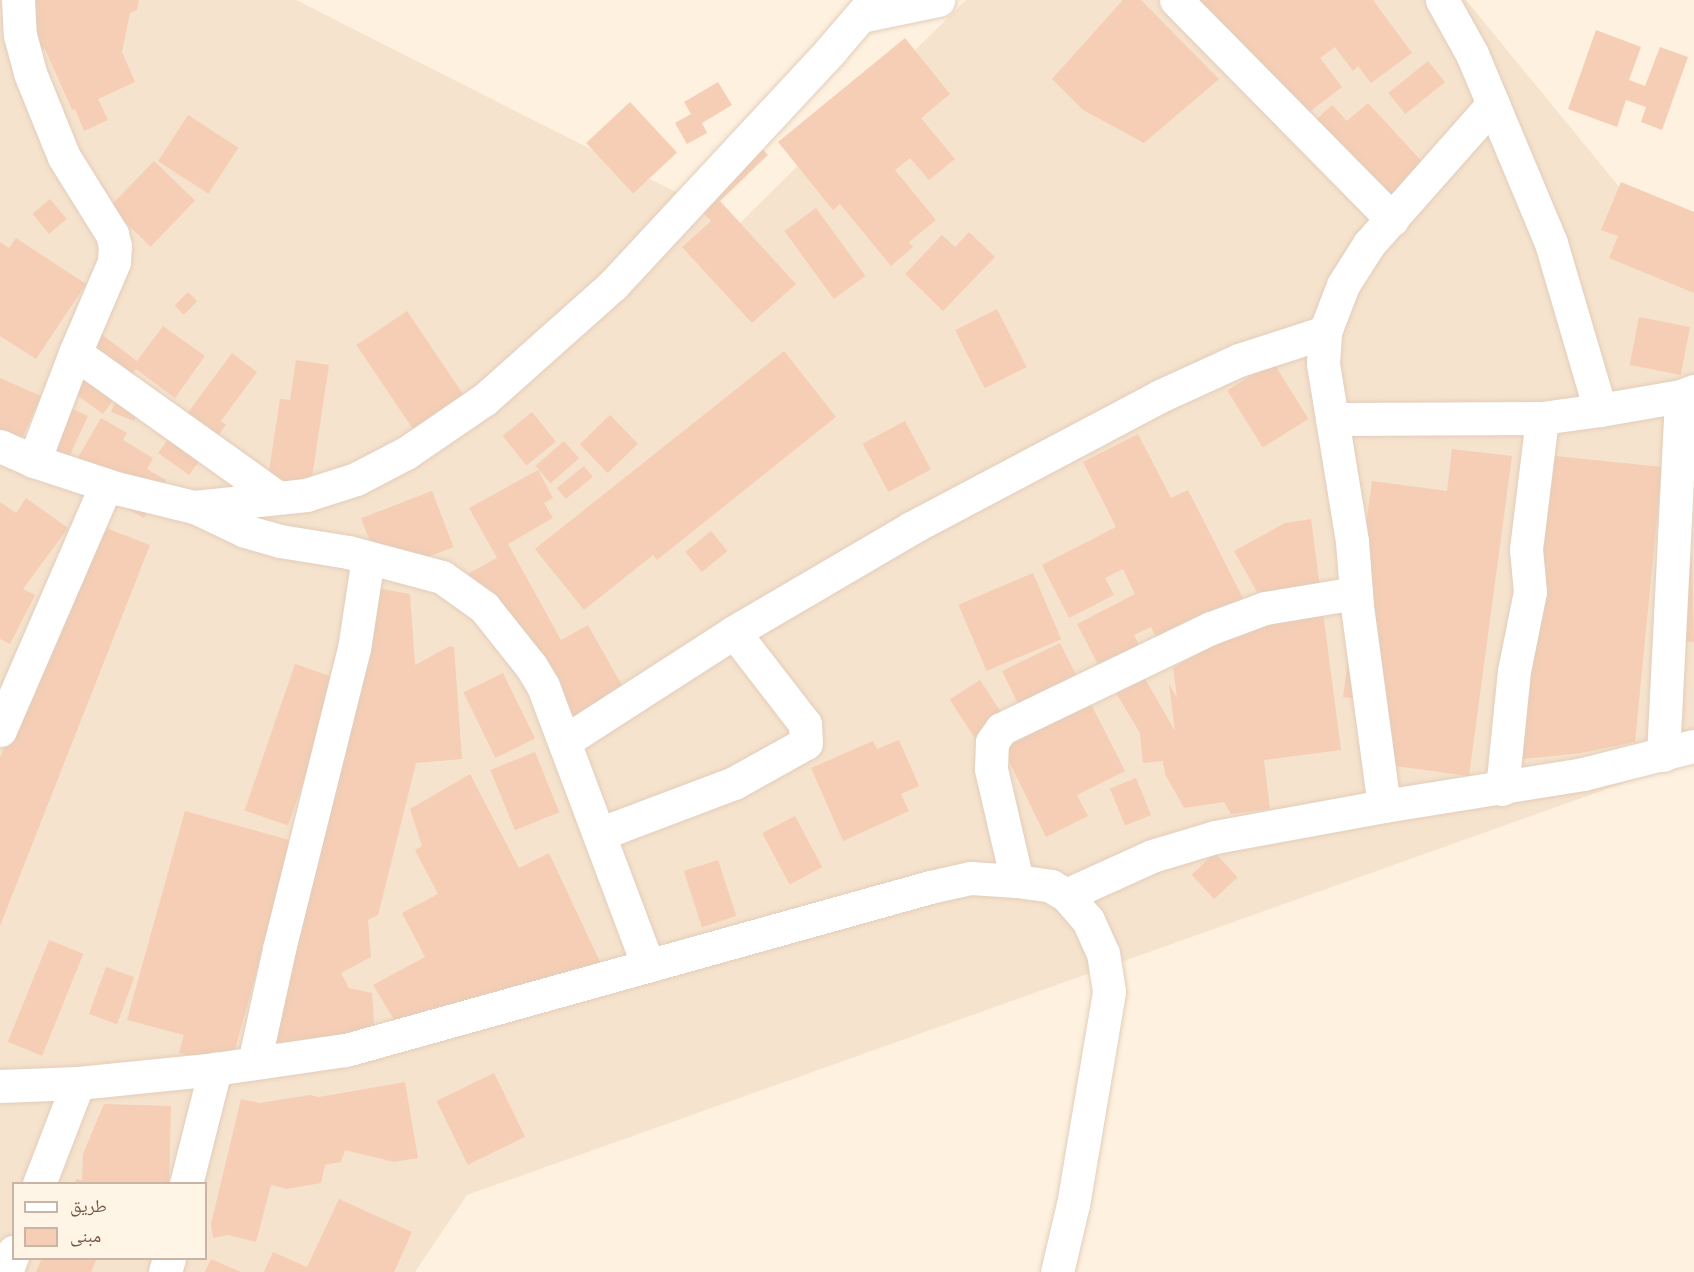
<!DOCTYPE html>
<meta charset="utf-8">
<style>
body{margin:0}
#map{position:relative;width:1694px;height:1272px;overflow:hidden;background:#fef1df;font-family:Poppins,"Noto Naskh Arabic",sans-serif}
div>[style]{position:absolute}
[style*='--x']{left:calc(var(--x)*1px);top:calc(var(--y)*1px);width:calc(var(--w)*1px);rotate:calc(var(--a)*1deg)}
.residential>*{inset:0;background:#f6e3cd}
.building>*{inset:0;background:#f5ceb5;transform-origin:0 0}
.roads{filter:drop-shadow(0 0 2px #e2cdbb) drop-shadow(0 0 2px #e2cdbb)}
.minor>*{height:33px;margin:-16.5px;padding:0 16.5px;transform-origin:16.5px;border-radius:16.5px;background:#fff}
span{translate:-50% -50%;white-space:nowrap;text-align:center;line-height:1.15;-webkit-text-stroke:4.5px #fff5e7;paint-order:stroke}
.legend{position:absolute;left:12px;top:1182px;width:195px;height:78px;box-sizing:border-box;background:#fff5e7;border:2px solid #c8b5a6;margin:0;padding:8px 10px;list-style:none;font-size:18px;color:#755645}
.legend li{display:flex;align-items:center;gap:12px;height:30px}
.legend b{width:30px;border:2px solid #c8b5a6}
</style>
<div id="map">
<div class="residential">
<div style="clip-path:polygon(evenodd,0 0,296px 0,739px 224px,966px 0,1466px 0,1694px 278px,1694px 758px,467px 1195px,415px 1272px,0 1272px,0 0,14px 1184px,206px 1184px,206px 1258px,14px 1258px,14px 1184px)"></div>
</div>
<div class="building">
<div style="clip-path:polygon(25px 0,139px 0,137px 10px,130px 13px,122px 52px,135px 82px,98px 99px,108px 120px,84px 131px,75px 109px,72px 110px,45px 49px,27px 45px)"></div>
<div style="clip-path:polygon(1123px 0,1141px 0,1219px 79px,1144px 143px,1083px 110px,1052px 79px)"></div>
<div style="clip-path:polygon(1185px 0,1373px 0,1412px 53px,1371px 83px,1358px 66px,1353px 71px,1335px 47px,1320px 58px,1342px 87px,1283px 132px)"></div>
<div style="clip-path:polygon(1596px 30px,1641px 47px,1629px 80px,1645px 86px,1660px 47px,1688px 57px,1662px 130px,1641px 122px,1646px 107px,1626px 100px,1617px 127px,1568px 109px)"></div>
<div style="clip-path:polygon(905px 38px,950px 94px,921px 118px,955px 159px,929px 180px,910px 158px,895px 170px,936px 220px,909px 242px,913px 247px,891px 266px,840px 204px,833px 210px,778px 142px)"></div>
<div style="left:1428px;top:61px;width:27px;height:51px;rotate:51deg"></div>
<div style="clip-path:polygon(718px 82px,732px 105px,702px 123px,707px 133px,687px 144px,675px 123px,691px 114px,684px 102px)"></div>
<div style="left:630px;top:102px;width:69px;height:60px;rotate:47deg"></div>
<div style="clip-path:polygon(1368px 103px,1427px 167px,1370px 219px,1295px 139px,1332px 105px,1347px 121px)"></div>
<div style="left:188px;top:115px;width:60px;height:55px;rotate:33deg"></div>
<div style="clip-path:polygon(750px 136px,768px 155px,720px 201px,796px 284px,752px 323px,682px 247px,711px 221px,686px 195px)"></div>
<div style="left:154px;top:161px;width:57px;height:64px;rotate:44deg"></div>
<div style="clip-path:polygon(1621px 182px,1694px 212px,1694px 293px,1609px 258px,1618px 236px,1601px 230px)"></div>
<div style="left:50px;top:199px;width:26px;height:23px;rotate:50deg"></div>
<div style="left:816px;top:208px;width:84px;height:39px;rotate:54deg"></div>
<div style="clip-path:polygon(969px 232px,995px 257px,943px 311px,905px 274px,942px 235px,955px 247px)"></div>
<div style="clip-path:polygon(16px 238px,86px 284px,36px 359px,0 336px,0 242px,9px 248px)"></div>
<div style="left:188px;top:292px;width:13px;height:19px;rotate:45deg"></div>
<div style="left:997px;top:309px;width:65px;height:47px;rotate:63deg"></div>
<div style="left:407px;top:311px;width:125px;height:61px;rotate:56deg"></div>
<div style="left:1639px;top:317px;width:52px;height:49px;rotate:11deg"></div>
<div style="clip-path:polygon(163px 326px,205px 356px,175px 398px,136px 369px,119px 392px,142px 400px,134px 421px,111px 412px,119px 392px,103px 414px,59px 382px,96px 330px,137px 361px)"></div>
<div style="clip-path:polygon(784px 351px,836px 417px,657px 560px,653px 555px,584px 610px,535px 549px)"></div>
<div style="clip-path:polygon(232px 353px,257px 372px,221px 421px,226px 425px,189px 475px,158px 453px)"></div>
<div style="clip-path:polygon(296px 360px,329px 365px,310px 490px,267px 484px,280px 399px,290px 400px)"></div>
<div style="left:1273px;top:362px;width:67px;height:54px;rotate:58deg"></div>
<div style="clip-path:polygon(0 378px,41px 396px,10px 465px,0 460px)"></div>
<div style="clip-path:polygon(51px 399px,88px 416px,58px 481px)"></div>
<div style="left:532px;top:412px;width:38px;height:38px;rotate:51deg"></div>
<div style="left:610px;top:415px;width:40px;height:42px;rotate:46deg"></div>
<div style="clip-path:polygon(101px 418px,127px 433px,123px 440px,153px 458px,147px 469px,166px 480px,144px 518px,102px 494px,63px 483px)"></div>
<div style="left:905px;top:421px;width:55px;height:48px;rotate:62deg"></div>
<div style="clip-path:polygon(1138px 434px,1171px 498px,1188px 490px,1249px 610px,1164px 653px,1151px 627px,1134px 635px,1148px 663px,1108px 684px,1077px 624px,1135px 594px,1123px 569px,1105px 578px,1114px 595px,1069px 618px,1042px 565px,1116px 527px,1083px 462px)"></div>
<div style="left:564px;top:441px;width:23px;height:38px;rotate:49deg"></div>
<div style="clip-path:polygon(1452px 449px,1512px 456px,1469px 776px,1373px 763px,1381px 702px,1343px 697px,1372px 481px,1447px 491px)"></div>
<div style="clip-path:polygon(1546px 455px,1662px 467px,1635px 742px,1581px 753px,1515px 760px)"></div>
<div style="left:584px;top:466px;width:14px;height:35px;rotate:51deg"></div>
<div style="clip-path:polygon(538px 470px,553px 498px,544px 503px,553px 518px,508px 544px,561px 640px,588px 625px,634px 707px,565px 745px,469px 573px,497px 558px,469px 508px)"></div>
<div style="left:432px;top:491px;width:60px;height:76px;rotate:69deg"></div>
<div style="clip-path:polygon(26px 498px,68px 528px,23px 589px,35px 595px,10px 644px,0 639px,0 502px,16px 513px)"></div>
<div style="clip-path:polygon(1311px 519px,1341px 750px,1264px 760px,1270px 809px,1231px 814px,1224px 802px,1184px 808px,1165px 774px,1163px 761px,1143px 763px,1140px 733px,1116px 693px,1144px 677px,1175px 731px,1169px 684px,1177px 698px,1173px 668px,1269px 613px,1234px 551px,1285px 523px)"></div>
<div style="clip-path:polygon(93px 523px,150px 545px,0 926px,0 758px)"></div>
<div style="left:711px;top:531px;width:26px;height:33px;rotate:51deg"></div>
<div style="clip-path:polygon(1692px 552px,1694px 642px,1670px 640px,1676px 563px,1691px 564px)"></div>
<div style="left:1033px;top:573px;width:72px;height:81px;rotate:67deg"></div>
<div style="clip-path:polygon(372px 587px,410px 594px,415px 665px,450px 646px,454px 647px,462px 759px,416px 763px,378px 915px,368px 920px,371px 957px,341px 973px,349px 988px,372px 993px,375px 1036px,277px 1051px,272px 1040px)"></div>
<div style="clip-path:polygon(1060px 643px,1125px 771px,1077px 795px,1088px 816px,1046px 837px,1002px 747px,1032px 732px,1002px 671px)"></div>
<div style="left:295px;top:664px;width:46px;height:155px;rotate:19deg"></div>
<div style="left:503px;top:673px;width:73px;height:44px;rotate:64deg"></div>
<div style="left:980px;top:680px;width:48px;height:36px;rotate:57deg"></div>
<div style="clip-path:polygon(899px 740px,919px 786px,901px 794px,909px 811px,843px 841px,811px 768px,873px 741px,877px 749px)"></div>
<div style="left:535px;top:752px;width:65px;height:48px;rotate:68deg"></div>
<div style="clip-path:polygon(470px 774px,519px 868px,549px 853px,601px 964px,398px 1026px,373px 985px,425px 957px,402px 913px,438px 894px,415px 850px,422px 846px,410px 809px)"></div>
<div style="left:1136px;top:778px;width:40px;height:28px;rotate:68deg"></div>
<div style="clip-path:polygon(185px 811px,293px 841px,230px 1067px,179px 1053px,184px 1035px,127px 1020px)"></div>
<div style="left:795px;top:816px;width:58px;height:37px;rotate:62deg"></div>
<div style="left:1215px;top:853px;width:33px;height:32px;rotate:47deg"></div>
<div style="left:718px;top:860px;width:59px;height:36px;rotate:72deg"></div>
<div style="left:49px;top:940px;width:37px;height:110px;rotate:22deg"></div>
<div style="left:106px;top:967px;width:30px;height:50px;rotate:20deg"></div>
<div style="left:494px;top:1073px;width:71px;height:64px;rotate:64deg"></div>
<div style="clip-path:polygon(405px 1082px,418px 1158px,394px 1162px,345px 1150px,341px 1162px,325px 1165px,321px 1183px,287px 1189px,271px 1185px,256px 1242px,228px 1235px,213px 1238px,211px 1224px,241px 1099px,260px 1103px,310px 1095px,319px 1097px)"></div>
<div style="clip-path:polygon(104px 1104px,171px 1106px,169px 1184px,75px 1184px,76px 1179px,82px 1180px,83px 1154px)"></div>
<div style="clip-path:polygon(339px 1199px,412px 1232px,394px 1272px,264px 1272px,273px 1252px,307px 1267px)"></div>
<div style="clip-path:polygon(42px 1258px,97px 1258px,91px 1272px,36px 1272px)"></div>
<div style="clip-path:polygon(211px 1259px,241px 1272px,205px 1272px)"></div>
</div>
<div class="roads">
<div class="minor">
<div style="--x:18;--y:0;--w:35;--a:87"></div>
<div style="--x:20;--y:35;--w:39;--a:75"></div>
<div style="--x:30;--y:73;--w:91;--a:68"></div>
<div style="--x:64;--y:157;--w:91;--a:58.1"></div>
<div style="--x:112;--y:234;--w:12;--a:76"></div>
<div style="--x:115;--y:246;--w:16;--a:94"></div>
<div style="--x:114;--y:262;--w:99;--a:113.2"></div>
<div style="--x:75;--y:353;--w:116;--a:110.8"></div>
<div style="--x:1176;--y:0;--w:308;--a:45.4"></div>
<div style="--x:1442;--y:0;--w:62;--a:60.9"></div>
<div style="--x:1472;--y:54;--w:205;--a:67.3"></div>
<div style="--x:1551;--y:243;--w:174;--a:73.6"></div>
<div style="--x:1600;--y:410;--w:82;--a:-9.8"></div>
<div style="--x:1681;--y:396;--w:14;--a:-21"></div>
<div style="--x:861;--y:16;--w:79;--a:-11.7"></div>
<div style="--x:75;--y:353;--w:249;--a:35.5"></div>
<div style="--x:1332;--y:419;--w:210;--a:-0.3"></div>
<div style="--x:1542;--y:418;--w:59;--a:-7.9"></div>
<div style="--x:0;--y:446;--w:37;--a:24"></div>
<div style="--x:34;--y:461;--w:86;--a:18.2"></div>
<div style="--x:116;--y:488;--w:80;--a:13.7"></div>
<div style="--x:194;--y:507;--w:113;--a:-6.1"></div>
<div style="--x:306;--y:495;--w:52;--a:-17.7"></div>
<div style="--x:356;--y:479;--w:56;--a:-27.5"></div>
<div style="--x:406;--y:453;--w:96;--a:-34.4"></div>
<div style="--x:485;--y:399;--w:171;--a:-41.7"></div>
<div style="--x:613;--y:285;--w:321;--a:-47.1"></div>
<div style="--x:831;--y:50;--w:66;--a:-49.3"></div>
<div style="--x:195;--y:507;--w:55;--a:25.6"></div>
<div style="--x:245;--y:531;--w:36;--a:16"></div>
<div style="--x:280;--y:541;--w:69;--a:9.2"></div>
<div style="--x:348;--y:552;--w:97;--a:14.9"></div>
<div style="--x:442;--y:577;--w:52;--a:35.5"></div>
<div style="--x:484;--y:607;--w:75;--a:51.5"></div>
<div style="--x:531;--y:666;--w:23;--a:59"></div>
<div style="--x:543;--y:686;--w:299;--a:69.4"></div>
<div style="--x:0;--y:730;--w:267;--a:-66.6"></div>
<div style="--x:565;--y:741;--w:201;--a:-32.8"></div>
<div style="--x:734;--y:632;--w:205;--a:-30.4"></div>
<div style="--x:911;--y:528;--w:280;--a:-27.9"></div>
<div style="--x:1158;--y:397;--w:89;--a:-24.6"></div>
<div style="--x:1239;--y:360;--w:90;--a:-18"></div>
<div style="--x:1663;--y:755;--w:359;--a:-87.1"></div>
<div style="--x:1502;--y:789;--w:119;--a:-84.2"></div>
<div style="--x:1514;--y:671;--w:81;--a:-78.6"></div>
<div style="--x:1530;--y:592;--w:43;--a:-95.3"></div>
<div style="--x:1526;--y:549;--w:132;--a:-83"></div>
<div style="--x:1384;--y:806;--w:203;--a:-97.7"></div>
<div style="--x:1357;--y:605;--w:64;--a:-94.5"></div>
<div style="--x:1352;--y:541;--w:180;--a:-99.3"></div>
<div style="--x:1323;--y:363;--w:31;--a:-86"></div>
<div style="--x:1325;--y:332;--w:50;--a:-69"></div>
<div style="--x:1343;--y:285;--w:49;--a:-57.6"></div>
<div style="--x:1369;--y:244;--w:187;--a:-48.5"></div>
<div style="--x:599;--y:834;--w:144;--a:-20.7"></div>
<div style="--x:734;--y:783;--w:82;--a:-29.1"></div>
<div style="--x:806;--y:743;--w:19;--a:-93"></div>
<div style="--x:805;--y:724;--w:116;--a:-127.7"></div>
<div style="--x:1017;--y:881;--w:115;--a:-103.1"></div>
<div style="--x:991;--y:769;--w:27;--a:-88"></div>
<div style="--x:992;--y:742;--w:16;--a:-55"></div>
<div style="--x:1001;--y:729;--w:233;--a:-25.7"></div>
<div style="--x:1211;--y:628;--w:58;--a:-20.3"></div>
<div style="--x:1265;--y:608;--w:92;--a:-9.4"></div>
<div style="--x:1066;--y:895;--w:94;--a:-24.4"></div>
<div style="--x:1152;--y:856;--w:66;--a:-16.8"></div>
<div style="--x:1215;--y:837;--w:172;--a:-10.4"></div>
<div style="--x:1384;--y:806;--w:202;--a:-9.1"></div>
<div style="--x:1583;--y:774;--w:114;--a:-14.2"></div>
<div style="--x:254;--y:1063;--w:117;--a:-77.6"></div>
<div style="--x:279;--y:949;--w:309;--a:-76"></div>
<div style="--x:354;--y:649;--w:92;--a:-81.3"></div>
<div style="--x:0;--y:1086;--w:78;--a:-2.2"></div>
<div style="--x:78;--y:1083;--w:138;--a:-5.8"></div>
<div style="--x:215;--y:1069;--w:132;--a:-8.3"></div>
<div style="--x:346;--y:1050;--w:606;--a:-15.59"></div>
<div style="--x:930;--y:887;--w:42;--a:-12.4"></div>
<div style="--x:971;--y:878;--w:46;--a:3.7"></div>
<div style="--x:1017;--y:881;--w:34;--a:8"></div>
<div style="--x:1051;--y:886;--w:17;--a:31"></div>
<div style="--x:1066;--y:895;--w:33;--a:49"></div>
<div style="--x:1088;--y:920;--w:36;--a:66"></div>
<div style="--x:1103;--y:953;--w:39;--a:81"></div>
<div style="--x:1109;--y:992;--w:215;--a:99.6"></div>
<div style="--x:1073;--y:1204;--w:70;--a:103.2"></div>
<div style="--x:39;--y:1184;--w:108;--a:-68.9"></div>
<div style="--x:186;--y:1184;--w:119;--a:-75.8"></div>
<div style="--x:6;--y:1272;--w:22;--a:-69"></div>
<div style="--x:165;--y:1272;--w:15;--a:-74"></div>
</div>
</div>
<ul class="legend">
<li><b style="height:8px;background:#fff"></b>طريق</li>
<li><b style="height:16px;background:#f5ceb5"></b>مبنى</li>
</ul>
</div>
